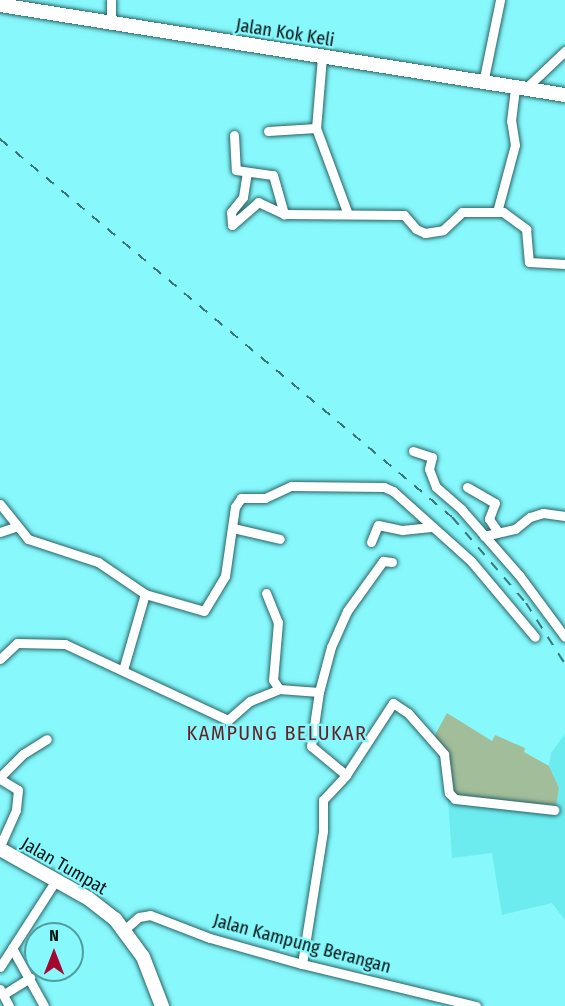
<!DOCTYPE html>
<style>
body{margin:0}
#map{position:relative;width:565px;height:1006px;overflow:hidden;background:#87f8fc;font-family:"Fira Sans Condensed",sans-serif}
div>[style]{position:absolute}
[style*='--x']{left:calc(var(--x)*1px);top:calc(var(--y)*1px);width:calc(var(--w)*1px);rotate:calc(var(--a)*1deg)}
.built>*{inset:0;background:#6decf0}
.green>*{inset:0;background:#a2bd9a}
.roads{filter:drop-shadow(0 0 2px #276466) drop-shadow(0 0 2px #276466)}
.street>*{height:9px;margin:-4.5px;padding:0 4.5px;transform-origin:4.5px;border-radius:4.5px;background:#fff}
.secondary>*{height:14px;margin:-7px;padding:0 7px;transform-origin:7px;border-radius:7px;background:#fff}
.rail>*{height:2px;margin-top:-1px;transform-origin:0;background:repeating-linear-gradient(90deg,#3b7779 0 10px,transparent 0 20px)}
span{translate:-50% -50%;white-space:nowrap;text-align:center;line-height:1.15;-webkit-text-stroke:4.5px #87f8fc;paint-order:stroke}
.street-label{font-size:18px;color:#001314}
.neighbourhood-label{font-size:20px;color:#662027;letter-spacing:1.5px}
.north{position:absolute;left:24px;top:922px;width:60px;height:60px;box-sizing:border-box;background:#87f8fc;border:2px solid #519c9f;border-radius:50%;rotate:0deg;font-size:16px;font-weight:700;line-height:24px;text-align:center;color:#001314}
.north::after{content:'';display:block;margin:auto;width:21px;height:27px;background:#a5082e;clip-path:polygon(50% 0,100% 100%,50% 72%,0 100%)}
</style>
<div id="map">
<div class="built">
<div style="clip-path:polygon(565px 734px,565px 920px,552px 903px,502px 915px,492px 853px,452px 858px,448px 800px,555px 813px,559px 788px,549px 766px,551px 753px)"></div>
</div>
<div class="green">
<div style="clip-path:polygon(447px 713px,492px 741px,495px 735px,525px 748px,524px 752px,549px 766px,559px 788px,555px 813px,447px 800px,442px 756px,430px 744px)"></div>
</div>
<div class="roads">
<div class="street">
<div style="--x:111;--y:23;--w:23;--a:-90"></div>
<div style="--x:322;--y:57;--w:71;--a:94.8"></div>
<div style="--x:316;--y:128;--w:90;--a:69.7"></div>
<div style="--x:483;--y:83;--w:85;--a:-78.4"></div>
<div style="--x:526;--y:88;--w:54;--a:-43.5"></div>
<div style="--x:268;--y:131;--w:48;--a:-3.6"></div>
<div style="--x:234;--y:135;--w:35;--a:87"></div>
<div style="--x:236;--y:170;--w:37;--a:8"></div>
<div style="--x:273;--y:175;--w:41;--a:74.2"></div>
<div style="--x:497;--y:212;--w:69;--a:-75"></div>
<div style="--x:515;--y:145;--w:24;--a:-99"></div>
<div style="--x:511;--y:121;--w:34;--a:-83"></div>
<div style="--x:232;--y:225;--w:35;--a:-41"></div>
<div style="--x:258;--y:202;--w:29;--a:25"></div>
<div style="--x:284;--y:214;--w:120;--a:0.5"></div>
<div style="--x:404;--y:215;--w:18;--a:49"></div>
<div style="--x:416;--y:229;--w:10;--a:24"></div>
<div style="--x:425;--y:233;--w:18;--a:-9"></div>
<div style="--x:443;--y:230;--w:26;--a:-43"></div>
<div style="--x:462;--y:212;--w:41;--a:0"></div>
<div style="--x:503;--y:212;--w:29;--a:36"></div>
<div style="--x:526;--y:229;--w:33;--a:85"></div>
<div style="--x:529;--y:262;--w:36;--a:3"></div>
<div style="--x:232;--y:225;--w:13;--a:-94"></div>
<div style="--x:231;--y:212;--w:19;--a:-51"></div>
<div style="--x:243;--y:197;--w:24;--a:-81"></div>
<div style="--x:413;--y:451;--w:20;--a:18"></div>
<div style="--x:432;--y:457;--w:12;--a:104"></div>
<div style="--x:429;--y:469;--w:19;--a:69"></div>
<div style="--x:436;--y:487;--w:35;--a:41"></div>
<div style="--x:462;--y:510;--w:86;--a:48.8"></div>
<div style="--x:519;--y:575;--w:77;--a:53.4"></div>
<div style="--x:467;--y:487;--w:32;--a:30"></div>
<div style="--x:495;--y:503;--w:17;--a:111"></div>
<div style="--x:489;--y:519;--w:16;--a:55"></div>
<div style="--x:0;--y:504;--w:45;--a:51.3"></div>
<div style="--x:28;--y:539;--w:74;--a:18.2"></div>
<div style="--x:98;--y:562;--w:57;--a:34.2"></div>
<div style="--x:145;--y:594;--w:61;--a:16.1"></div>
<div style="--x:204;--y:611;--w:41;--a:-59"></div>
<div style="--x:225;--y:576;--w:70;--a:-81.8"></div>
<div style="--x:235;--y:507;--w:11;--a:-56"></div>
<div style="--x:241;--y:498;--w:24;--a:0"></div>
<div style="--x:265;--y:498;--w:29;--a:-25"></div>
<div style="--x:291;--y:486;--w:93;--a:0.6"></div>
<div style="--x:384;--y:487;--w:10;--a:24"></div>
<div style="--x:393;--y:491;--w:105;--a:41.9"></div>
<div style="--x:471;--y:561;--w:99;--a:49.9"></div>
<div style="--x:233;--y:528;--w:48;--a:13.2"></div>
<div style="--x:0;--y:532;--w:18;--a:-19"></div>
<div style="--x:484;--y:536;--w:32;--a:-13"></div>
<div style="--x:515;--y:529;--w:19;--a:-39"></div>
<div style="--x:530;--y:517;--w:14;--a:-17"></div>
<div style="--x:543;--y:513;--w:22;--a:8"></div>
<div style="--x:371;--y:542;--w:18;--a:-68"></div>
<div style="--x:378;--y:525;--w:25;--a:12"></div>
<div style="--x:402;--y:530;--w:29;--a:-6"></div>
<div style="--x:266;--y:593;--w:31;--a:68"></div>
<div style="--x:278;--y:622;--w:58;--a:94.9"></div>
<div style="--x:273;--y:680;--w:11;--a:56"></div>
<div style="--x:0;--y:659;--w:23;--a:-43"></div>
<div style="--x:17;--y:643;--w:48;--a:1.2"></div>
<div style="--x:65;--y:644;--w:180;--a:25"></div>
<div style="--x:228;--y:720;--w:29;--a:-41"></div>
<div style="--x:250;--y:701;--w:31;--a:-22"></div>
<div style="--x:279;--y:689;--w:40;--a:4.3"></div>
<div style="--x:123;--y:670;--w:79;--a:-73.9"></div>
<div style="--x:346;--y:775;--w:45;--a:-140.4"></div>
<div style="--x:311;--y:746;--w:55;--a:-81.6"></div>
<div style="--x:319;--y:692;--w:47;--a:-75.1"></div>
<div style="--x:331;--y:647;--w:39;--a:-66"></div>
<div style="--x:347;--y:611;--w:62;--a:-54.2"></div>
<div style="--x:383;--y:561;--w:9;--a:6"></div>
<div style="--x:0;--y:777;--w:33;--a:-45"></div>
<div style="--x:23;--y:754;--w:28;--a:-32"></div>
<div style="--x:0;--y:779;--w:21;--a:31"></div>
<div style="--x:18;--y:790;--w:20;--a:96"></div>
<div style="--x:16;--y:810;--w:39;--a:114"></div>
<div style="--x:125;--y:929;--w:18;--a:-41"></div>
<div style="--x:139;--y:917;--w:11;--a:-10"></div>
<div style="--x:150;--y:915;--w:64;--a:21"></div>
<div style="--x:210;--y:938;--w:96;--a:15.8"></div>
<div style="--x:302;--y:964;--w:179;--a:13.6"></div>
<div style="--x:12;--y:948;--w:66;--a:61.1"></div>
<div style="--x:302;--y:964;--w:135;--a:-81"></div>
<div style="--x:323;--y:831;--w:31;--a:-90"></div>
<div style="--x:323;--y:800;--w:34;--a:-47"></div>
<div style="--x:346;--y:775;--w:86;--a:-56.9"></div>
<div style="--x:393;--y:703;--w:18;--a:34"></div>
<div style="--x:408;--y:713;--w:55;--a:48.7"></div>
<div style="--x:444;--y:754;--w:39;--a:83"></div>
<div style="--x:449;--y:793;--w:8;--a:45"></div>
<div style="--x:455;--y:799;--w:100;--a:6.3"></div>
<div style="--x:0;--y:967;--w:103;--a:-57.2"></div>
<div style="--x:0;--y:989;--w:19;--a:62"></div>
<div style="--x:4;--y:994;--w:31;--a:-32"></div>
</div>
<div class="secondary">
<div style="--x:0;--y:5;--w:572;--a:9.05"></div>
<div style="--x:0;--y:849;--w:102;--a:29.3"></div>
<div style="--x:89;--y:899;--w:33;--a:38"></div>
<div style="--x:115;--y:919;--w:47;--a:53.6"></div>
<div style="--x:143;--y:957;--w:53;--a:68.8"></div>
</div>
</div>
<div class="rail">
<div style="--x:0;--y:139;--w:589;--a:39.91"></div>
<div style="--x:452;--y:517;--w:113;--a:49.3"></div>
<div style="--x:526;--y:603;--w:72;--a:57.4"></div>
</div>
<div class="street-label">
<span style="left:285px;top:33px;rotate:9deg">Jalan Kok Keli</span>
<span style="left:64px;top:866px;rotate:30deg">Jalan Tumpat</span>
<span style="left:302px;top:944px;rotate:15deg">Jalan Kampung Berangan</span>
</div>
<div class="neighbourhood-label">
<span style="left:277px;top:733px">KAMPUNG BELUKAR</span>
</div>
<div class="north">N</div>
</div>
